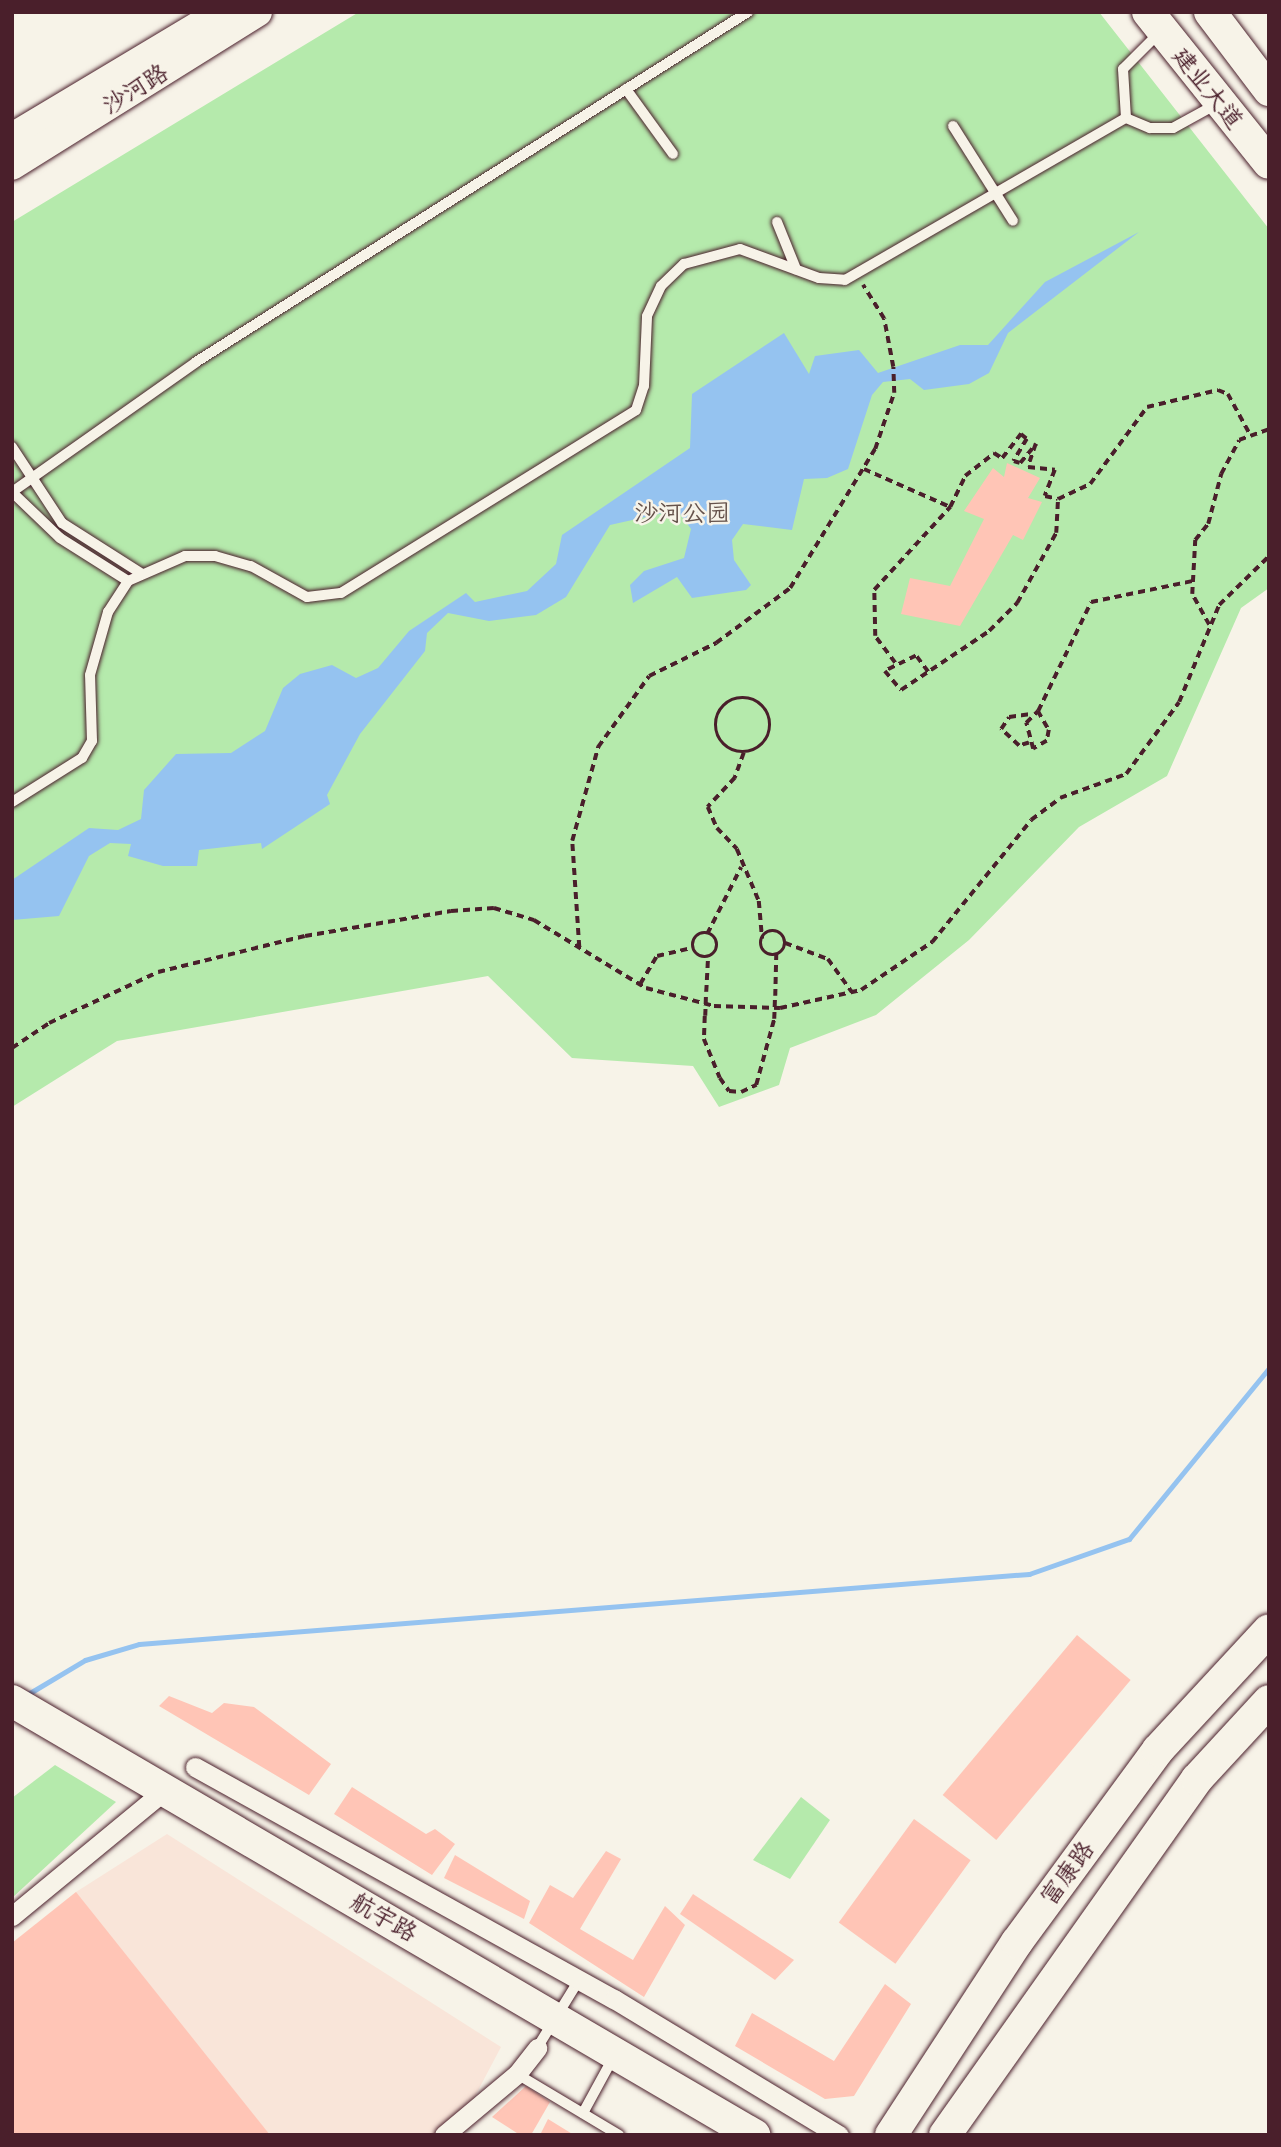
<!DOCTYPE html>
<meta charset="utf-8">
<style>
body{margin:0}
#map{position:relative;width:1281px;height:2147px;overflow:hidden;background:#f7f3e8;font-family:Itim,"LXGW WenKai TC",sans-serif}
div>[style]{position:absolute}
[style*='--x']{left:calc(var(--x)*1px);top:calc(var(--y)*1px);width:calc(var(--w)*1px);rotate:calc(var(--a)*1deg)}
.built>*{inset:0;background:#f9e5d9}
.green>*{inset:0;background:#b5eaac}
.water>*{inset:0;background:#95c3f0}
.stream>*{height:5px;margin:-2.5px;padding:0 2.5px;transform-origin:2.5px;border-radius:2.5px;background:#95c3f0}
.building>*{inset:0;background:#ffc5b6;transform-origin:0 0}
.path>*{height:3.5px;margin-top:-1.75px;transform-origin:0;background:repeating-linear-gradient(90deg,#4a1f2b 0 7px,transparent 0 12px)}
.path>.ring{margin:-1.75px;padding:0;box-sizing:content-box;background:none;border:3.5px solid #4a1f2b;border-radius:50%}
.roads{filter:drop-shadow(0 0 2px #4a1f2b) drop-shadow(0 0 2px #4a1f2b)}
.service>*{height:10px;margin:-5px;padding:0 5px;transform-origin:5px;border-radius:5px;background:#f7f3e8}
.minor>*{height:19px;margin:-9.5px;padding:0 9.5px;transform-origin:9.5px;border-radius:9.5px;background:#f7f3e8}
.secondary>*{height:28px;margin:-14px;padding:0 14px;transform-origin:14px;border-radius:14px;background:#f7f3e8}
.primary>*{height:32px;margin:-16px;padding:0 16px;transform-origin:16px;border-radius:16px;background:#f7f3e8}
.path-bridge>*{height:3.5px;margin-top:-1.75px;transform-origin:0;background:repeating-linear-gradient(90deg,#4a1f2b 0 7px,transparent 0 12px)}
span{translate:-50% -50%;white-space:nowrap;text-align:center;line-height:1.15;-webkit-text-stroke:5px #f7f3e8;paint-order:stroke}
.street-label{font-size:24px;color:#4a1f2b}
.park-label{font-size:24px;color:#65524b}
.frame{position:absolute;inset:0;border:14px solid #4a1f2b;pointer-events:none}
</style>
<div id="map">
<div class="built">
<div style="clip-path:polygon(167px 1834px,501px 2047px,472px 2102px,432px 2135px,12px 2135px,12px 1943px,76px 1892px)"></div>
</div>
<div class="green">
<div style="clip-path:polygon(359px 12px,1099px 12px,1269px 229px,1269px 588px,1241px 608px,1167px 776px,1079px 827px,969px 940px,876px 1015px,790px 1048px,779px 1085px,719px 1107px,693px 1066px,572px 1058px,488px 976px,117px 1041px,12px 1107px,12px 222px)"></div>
<div style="clip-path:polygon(55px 1765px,116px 1802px,12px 1898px,12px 1798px)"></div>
<div style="clip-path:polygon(801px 1797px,830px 1820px,790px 1879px,753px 1860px)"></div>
</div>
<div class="water">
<div style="clip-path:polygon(1139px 232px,1008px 333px,989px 373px,969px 384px,924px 390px,910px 379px,883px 382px,872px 395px,848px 469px,827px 478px,804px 479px,792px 530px,743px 524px,732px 540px,734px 560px,751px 585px,746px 590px,692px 598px,677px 577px,633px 603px,630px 585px,644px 571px,684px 558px,691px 529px,677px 510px,610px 525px,566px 597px,536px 615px,489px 621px,448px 613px,427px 633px,425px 651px,360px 734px,327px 795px,330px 804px,262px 849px,261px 843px,199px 850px,197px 866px,163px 866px,128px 856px,131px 844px,110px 843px,89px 856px,59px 916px,12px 920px,12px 880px,89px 828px,118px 830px,141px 819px,144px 790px,176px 754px,231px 753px,265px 731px,283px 688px,300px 674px,332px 665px,356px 678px,378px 668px,409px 631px,466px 593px,475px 602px,527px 591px,556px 564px,562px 535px,690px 448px,692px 394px,784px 333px,809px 374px,815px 356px,859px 350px,878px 373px,960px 345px,988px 345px,1045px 282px)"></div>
</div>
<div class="stream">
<div style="--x:23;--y:1697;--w:72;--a:-30.8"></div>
<div style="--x:85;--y:1660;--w:56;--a:-16.5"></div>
<div style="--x:139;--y:1644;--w:893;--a:-4.5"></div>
<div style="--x:1029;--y:1574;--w:106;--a:-19.3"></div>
<div style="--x:1129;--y:1539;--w:221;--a:-50.7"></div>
</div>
<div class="building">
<div style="clip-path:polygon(1007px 463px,1040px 478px,1028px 498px,1042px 502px,1023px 540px,1013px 535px,960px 626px,901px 614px,910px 578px,950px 586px,984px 519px,964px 511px,993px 468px,1004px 477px)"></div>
<div style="left:1077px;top:1635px;width:70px;height:209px;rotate:40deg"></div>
<div style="clip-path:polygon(169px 1696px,212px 1713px,224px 1703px,254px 1707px,331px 1764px,309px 1795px,159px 1706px)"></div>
<div style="clip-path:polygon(352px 1787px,426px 1834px,435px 1829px,455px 1844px,432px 1875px,334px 1814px)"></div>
<div style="left:914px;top:1819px;width:70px;height:128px;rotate:36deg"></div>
<div style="clip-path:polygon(606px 1851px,621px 1859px,580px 1929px,633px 1960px,665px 1906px,685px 1925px,644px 1997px,529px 1923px,550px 1885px,573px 1898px)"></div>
<div style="clip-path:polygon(455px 1855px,530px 1901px,524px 1919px,444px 1878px)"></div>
<div style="clip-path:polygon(76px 1892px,270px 2135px,12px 2135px,12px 1943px)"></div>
<div style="clip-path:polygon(693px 1894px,794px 1960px,775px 1980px,680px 1914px)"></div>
<div style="clip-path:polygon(885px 1984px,911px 2004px,854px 2096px,825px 2099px,735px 2046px,752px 2013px,834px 2061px)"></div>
<div style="clip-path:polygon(526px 2086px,550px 2102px,531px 2135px,520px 2135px,492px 2117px)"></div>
<div style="clip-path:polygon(548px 2119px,574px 2135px,540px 2135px)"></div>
</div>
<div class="path">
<div style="--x:864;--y:469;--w:94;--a:23.8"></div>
<div style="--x:950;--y:507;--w:34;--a:-64"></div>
<div style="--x:965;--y:476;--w:37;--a:-38"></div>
<div style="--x:994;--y:453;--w:9;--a:32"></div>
<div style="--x:1002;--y:458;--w:31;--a:-52"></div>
<div style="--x:1021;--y:434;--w:8;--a:40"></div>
<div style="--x:1027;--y:439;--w:26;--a:121"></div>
<div style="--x:1014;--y:461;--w:6;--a:18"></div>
<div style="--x:1020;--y:463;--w:25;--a:-50"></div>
<div style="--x:1036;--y:444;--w:24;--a:109"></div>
<div style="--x:1028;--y:467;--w:27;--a:6"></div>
<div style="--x:1055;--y:470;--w:28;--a:111"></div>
<div style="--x:1045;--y:496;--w:13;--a:13"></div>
<div style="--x:1058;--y:499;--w:35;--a:-25"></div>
<div style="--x:1090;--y:484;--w:96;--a:-53.5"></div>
<div style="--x:1147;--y:407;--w:73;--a:-13.5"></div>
<div style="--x:1218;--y:390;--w:11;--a:22"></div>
<div style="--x:1228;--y:394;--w:48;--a:61.3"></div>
<div style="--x:1209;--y:625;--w:35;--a:-119"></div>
<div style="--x:1192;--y:594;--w:54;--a:-86.8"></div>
<div style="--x:1195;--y:540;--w:21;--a:-51"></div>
<div style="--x:1208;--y:524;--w:52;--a:-75.4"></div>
<div style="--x:1221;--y:474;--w:38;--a:-62"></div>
<div style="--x:1239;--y:440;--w:32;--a:-20"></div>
<div style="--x:895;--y:663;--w:34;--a:-127"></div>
<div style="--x:875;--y:636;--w:46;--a:-91.2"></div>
<div style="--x:874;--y:590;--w:113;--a:-47.5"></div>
<div style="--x:928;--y:672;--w:20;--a:-127"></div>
<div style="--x:916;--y:656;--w:34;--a:154"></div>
<div style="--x:885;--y:671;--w:25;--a:50"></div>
<div style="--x:901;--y:690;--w:106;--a:-33.8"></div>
<div style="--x:989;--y:631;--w:40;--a:-45"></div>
<div style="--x:1017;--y:603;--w:80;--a:-60.9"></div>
<div style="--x:1056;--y:533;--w:34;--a:-87"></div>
<div class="ring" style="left:716px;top:698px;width:50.5px;height:50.5px"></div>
<div style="--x:1038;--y:711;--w:121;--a:-64.1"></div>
<div style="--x:1091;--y:602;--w:103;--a:-11.7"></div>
<div style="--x:1038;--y:711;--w:22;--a:60"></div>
<div style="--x:1049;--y:730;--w:11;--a:100"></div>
<div style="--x:1047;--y:741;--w:16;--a:150"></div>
<div style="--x:1033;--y:749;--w:27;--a:-105"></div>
<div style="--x:1026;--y:723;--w:17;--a:-45"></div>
<div style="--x:1029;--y:743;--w:10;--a:163"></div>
<div style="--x:1019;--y:746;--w:25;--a:-137"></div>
<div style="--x:1001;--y:729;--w:14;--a:-56"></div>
<div style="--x:1009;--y:717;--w:22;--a:-8"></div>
<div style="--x:744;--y:753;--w:27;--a:110"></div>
<div style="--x:735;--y:778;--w:40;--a:133"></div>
<div style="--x:708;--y:807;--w:23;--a:67"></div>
<div style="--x:717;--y:828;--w:29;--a:46"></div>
<div style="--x:737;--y:849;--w:56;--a:67.1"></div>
<div style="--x:759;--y:901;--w:38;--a:85"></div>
<div class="ring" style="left:761px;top:931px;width:20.5px;height:20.5px"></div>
<div class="ring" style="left:693px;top:933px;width:20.5px;height:20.5px"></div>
<div style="--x:707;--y:934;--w:75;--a:-63.1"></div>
<div style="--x:785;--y:943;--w:46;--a:20.4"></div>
<div style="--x:828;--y:959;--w:41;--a:54"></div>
<div style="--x:579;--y:947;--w:106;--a:-93.8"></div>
<div style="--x:572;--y:841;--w:98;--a:-74.5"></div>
<div style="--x:598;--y:747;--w:87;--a:-54.3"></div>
<div style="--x:649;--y:676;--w:75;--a:-26.2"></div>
<div style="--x:716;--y:643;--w:92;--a:-36.6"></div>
<div style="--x:790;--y:588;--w:163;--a:-58.6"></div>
<div style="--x:875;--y:449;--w:59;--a:-71.3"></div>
<div style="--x:894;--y:393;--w:26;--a:-92"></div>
<div style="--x:893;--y:367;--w:49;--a:-100.6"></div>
<div style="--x:884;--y:319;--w:40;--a:-122"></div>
<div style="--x:640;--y:984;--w:33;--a:-59"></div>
<div style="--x:657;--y:956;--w:37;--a:-13"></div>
<div style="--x:706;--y:992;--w:35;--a:-87"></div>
<div style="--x:775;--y:996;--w:42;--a:-88.6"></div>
<div style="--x:705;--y:1016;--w:23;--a:92"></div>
<div style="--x:704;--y:1039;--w:42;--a:67.7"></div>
<div style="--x:720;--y:1078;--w:16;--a:55"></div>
<div style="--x:729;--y:1091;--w:12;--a:5"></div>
<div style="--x:741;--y:1092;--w:17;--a:-25"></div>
<div style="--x:756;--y:1085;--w:68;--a:-74.7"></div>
<div style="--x:12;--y:1048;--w:45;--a:-34"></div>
<div style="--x:49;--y:1023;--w:120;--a:-25.1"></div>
<div style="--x:158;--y:972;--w:151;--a:-13.8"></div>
<div style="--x:305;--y:936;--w:148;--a:-9.7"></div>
<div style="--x:451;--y:911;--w:43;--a:-4"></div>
<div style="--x:494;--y:908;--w:42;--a:16.7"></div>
<div style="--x:534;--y:920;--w:131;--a:31.3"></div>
<div style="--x:646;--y:988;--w:70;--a:14.8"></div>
<div style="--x:714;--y:1006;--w:66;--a:1.7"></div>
<div style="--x:780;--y:1008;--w:83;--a:-12.5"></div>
<div style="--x:861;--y:990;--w:86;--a:-34.1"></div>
<div style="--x:932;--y:942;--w:157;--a:-50.9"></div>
<div style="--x:1031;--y:820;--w:36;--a:-37"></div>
<div style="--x:1060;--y:798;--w:70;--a:-20"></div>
<div style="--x:1126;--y:774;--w:89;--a:-53.6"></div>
<div style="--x:1179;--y:702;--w:105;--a:-67.6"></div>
<div style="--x:1219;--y:605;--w:70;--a:-44.4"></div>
</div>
<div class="roads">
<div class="service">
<div style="--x:626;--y:89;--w:80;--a:54.1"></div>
<div style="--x:1126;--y:118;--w:49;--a:-93.5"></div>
<div style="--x:1123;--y:69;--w:51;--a:-45"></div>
<div style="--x:1126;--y:118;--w:26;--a:23"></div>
<div style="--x:1150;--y:128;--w:23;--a:0"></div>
<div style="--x:1173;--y:128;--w:48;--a:-28.7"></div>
<div style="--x:953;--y:126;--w:112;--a:57.7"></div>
<div style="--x:777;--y:222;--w:51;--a:68"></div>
<div style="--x:12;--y:447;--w:91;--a:56.7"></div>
<div style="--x:62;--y:523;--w:95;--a:32.5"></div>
<div style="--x:12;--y:492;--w:225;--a:-35.2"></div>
<div style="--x:196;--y:362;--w:654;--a:-32.38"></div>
<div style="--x:12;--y:492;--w:66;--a:43.8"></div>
<div style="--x:60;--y:538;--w:80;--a:32.3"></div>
<div style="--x:12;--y:802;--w:83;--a:-32.2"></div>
<div style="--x:82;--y:758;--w:20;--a:-60"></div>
<div style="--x:92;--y:741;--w:66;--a:-91.7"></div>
<div style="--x:90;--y:675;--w:66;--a:-74.1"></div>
<div style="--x:108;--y:612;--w:37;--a:-57"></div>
<div style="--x:128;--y:581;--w:62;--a:-23.7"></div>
<div style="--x:185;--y:556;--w:30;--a:0"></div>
<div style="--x:215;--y:556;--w:37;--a:16"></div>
<div style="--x:251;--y:566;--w:64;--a:29"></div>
<div style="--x:307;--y:597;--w:34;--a:-7"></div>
<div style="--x:341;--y:593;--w:347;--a:-31.8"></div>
<div style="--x:636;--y:410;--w:25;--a:-72"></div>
<div style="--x:644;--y:386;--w:70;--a:-87.5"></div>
<div style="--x:647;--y:316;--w:33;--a:-65"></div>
<div style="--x:661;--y:286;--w:32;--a:-44"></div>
<div style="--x:684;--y:264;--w:58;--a:-15"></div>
<div style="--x:740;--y:249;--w:84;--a:20.2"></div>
<div style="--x:819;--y:278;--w:26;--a:4"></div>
<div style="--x:845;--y:280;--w:324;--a:-30"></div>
<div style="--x:537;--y:2048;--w:80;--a:-58.3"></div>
<div style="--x:517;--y:2074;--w:119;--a:30.9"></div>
<div style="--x:583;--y:2113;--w:63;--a:-61.4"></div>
</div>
<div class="minor">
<div style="--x:195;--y:1767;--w:479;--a:29"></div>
<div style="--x:614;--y:1999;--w:263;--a:31.2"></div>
<div style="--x:12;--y:1916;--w:198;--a:-39.5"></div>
<div style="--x:444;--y:2135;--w:95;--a:-39.9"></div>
<div style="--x:517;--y:2074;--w:33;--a:-52"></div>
</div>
<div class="secondary">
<div style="--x:12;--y:137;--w:244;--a:-30.9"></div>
<div style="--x:12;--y:166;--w:290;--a:-32"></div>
</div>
<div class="primary">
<div style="--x:1148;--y:12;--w:193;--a:51.3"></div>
<div style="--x:1210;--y:12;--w:98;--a:52.9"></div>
<div style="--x:12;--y:1701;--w:860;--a:30.32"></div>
<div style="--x:891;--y:2135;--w:230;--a:-56.9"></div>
<div style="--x:1017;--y:1942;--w:238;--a:-53.7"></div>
<div style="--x:1158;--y:1750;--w:163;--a:-47.2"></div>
<div style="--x:945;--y:2135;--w:436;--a:-54.7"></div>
<div style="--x:1197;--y:1779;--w:106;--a:-47.3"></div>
</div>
</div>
<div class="path-bridge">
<div style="--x:705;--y:1016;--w:24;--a:-88"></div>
<div style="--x:774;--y:1019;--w:23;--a:-88"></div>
</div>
<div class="street-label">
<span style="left:1208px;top:88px;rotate:51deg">建业大道</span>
<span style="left:135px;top:89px;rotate:-32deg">沙河路</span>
<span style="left:1067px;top:1873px;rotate:-54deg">富康路</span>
<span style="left:384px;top:1917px;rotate:30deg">航宇路</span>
</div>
<div class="park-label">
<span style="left:682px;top:513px">沙河公园</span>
</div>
<div class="frame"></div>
</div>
